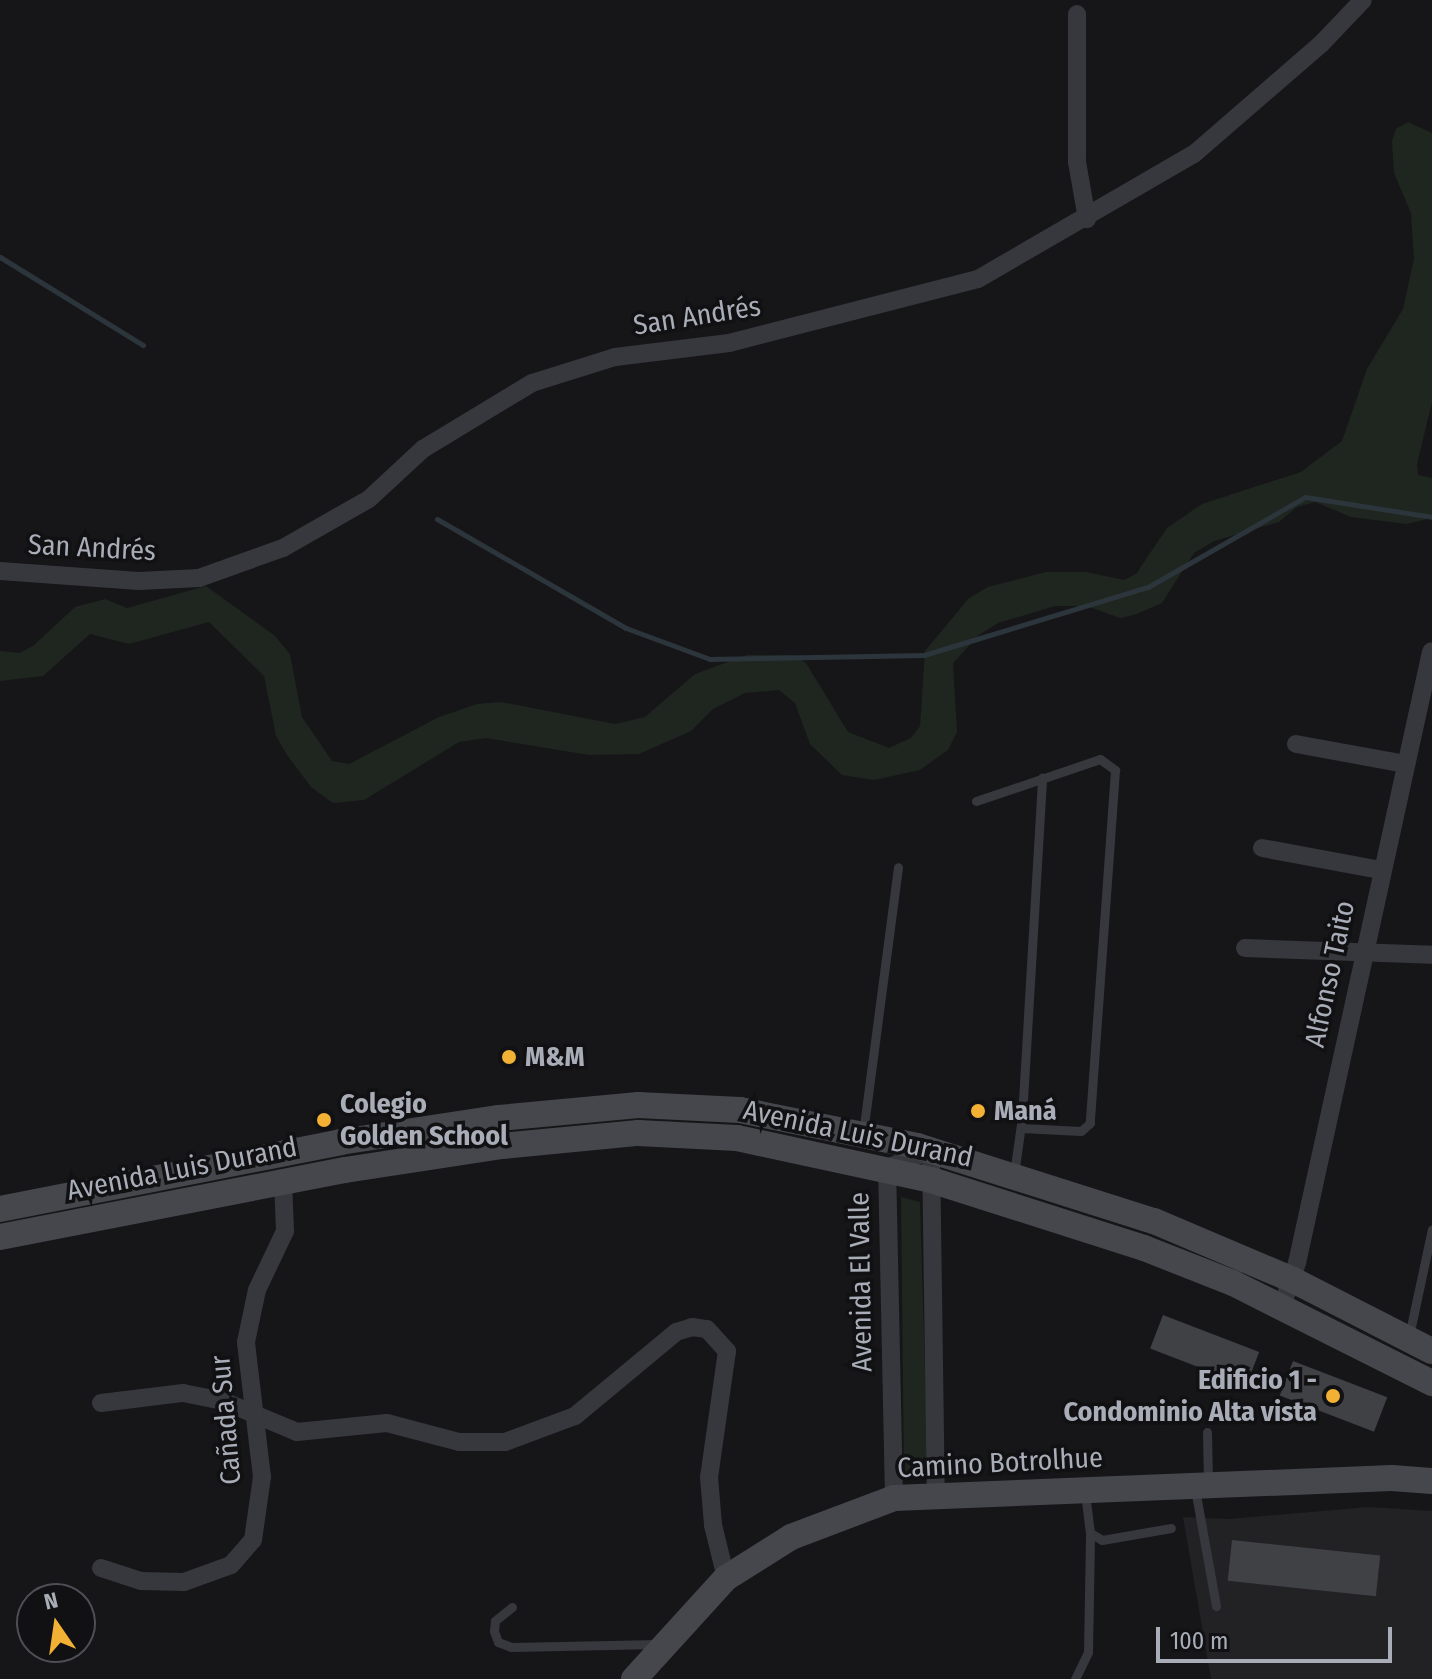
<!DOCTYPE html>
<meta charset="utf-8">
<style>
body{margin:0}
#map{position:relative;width:1432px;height:1679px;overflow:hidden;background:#161618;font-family:"Fira Sans Condensed",sans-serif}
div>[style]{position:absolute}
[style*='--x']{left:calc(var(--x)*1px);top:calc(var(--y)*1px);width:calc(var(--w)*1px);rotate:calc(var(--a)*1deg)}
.built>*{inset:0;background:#222225}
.green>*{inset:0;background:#1e261f}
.stream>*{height:5px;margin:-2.5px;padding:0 2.5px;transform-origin:2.5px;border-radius:2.5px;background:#2c353c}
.building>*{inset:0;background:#404145;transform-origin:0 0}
.lane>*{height:9px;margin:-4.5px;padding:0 4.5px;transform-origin:4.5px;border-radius:4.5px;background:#37383d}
.street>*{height:18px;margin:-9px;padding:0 9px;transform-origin:9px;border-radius:9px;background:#37383d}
.secondary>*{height:26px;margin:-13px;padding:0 13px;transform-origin:13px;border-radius:13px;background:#45474d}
.dots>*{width:22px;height:22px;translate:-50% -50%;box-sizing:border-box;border:4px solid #111113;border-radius:50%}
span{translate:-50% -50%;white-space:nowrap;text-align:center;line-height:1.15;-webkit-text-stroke:7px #111113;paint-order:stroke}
.street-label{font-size:28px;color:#a8adb8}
.poi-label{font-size:28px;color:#a8adb8;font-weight:700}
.left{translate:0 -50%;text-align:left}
.right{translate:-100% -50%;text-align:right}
.north{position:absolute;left:16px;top:1583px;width:80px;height:80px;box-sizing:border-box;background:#111113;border:2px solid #4d4f55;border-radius:50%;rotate:347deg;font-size:22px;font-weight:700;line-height:32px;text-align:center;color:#a8adb8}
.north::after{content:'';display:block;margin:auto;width:28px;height:36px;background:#f2b134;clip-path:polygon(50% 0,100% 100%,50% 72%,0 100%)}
.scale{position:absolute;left:1156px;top:1627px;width:236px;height:36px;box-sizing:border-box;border:4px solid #a8adb8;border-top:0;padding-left:10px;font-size:24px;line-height:28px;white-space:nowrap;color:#a8adb8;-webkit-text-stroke:6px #111113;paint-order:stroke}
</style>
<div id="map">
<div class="built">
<div style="clip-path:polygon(1369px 1507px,1432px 1511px,1432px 1679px,1211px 1679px,1183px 1517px,1230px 1519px)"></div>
</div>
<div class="green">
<div style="clip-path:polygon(1408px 122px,1432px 133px,1432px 402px,1417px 464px,1418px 475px,1432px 478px,1432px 518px,1406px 524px,1351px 517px,1315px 502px,1297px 507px,1279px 522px,1214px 541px,1194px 553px,1162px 603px,1134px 615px,1120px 618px,1087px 606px,1055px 606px,998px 623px,979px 635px,953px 663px,957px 732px,948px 750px,920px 770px,874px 780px,842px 775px,810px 744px,795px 703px,779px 690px,745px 693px,713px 709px,691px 731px,639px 754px,589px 755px,486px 738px,459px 742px,364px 800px,333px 803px,311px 787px,287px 755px,276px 736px,264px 676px,209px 622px,129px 644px,90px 634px,43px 676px,0 681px,0 651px,19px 653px,33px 646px,75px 607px,105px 599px,127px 608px,206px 586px,275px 636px,290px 654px,302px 717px,332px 761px,349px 764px,439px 717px,477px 704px,501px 702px,615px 724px,645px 717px,695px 674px,747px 655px,793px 655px,806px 663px,848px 732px,889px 748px,911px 738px,920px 726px,925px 651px,969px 598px,988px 587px,1046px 572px,1086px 572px,1124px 580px,1136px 574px,1167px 528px,1202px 504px,1301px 472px,1342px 441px,1367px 369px,1403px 309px,1414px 259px,1411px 213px,1394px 173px,1392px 141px,1396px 129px)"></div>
<div style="clip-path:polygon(901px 1197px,920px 1202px,928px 1474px,904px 1478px)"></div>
</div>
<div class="stream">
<div style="--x:0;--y:257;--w:168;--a:31.6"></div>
<div style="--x:437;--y:519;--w:218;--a:30"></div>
<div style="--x:626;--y:628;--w:90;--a:20.3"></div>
<div style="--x:710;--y:659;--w:214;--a:-1.1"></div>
<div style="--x:924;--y:655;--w:234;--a:-16.9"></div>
<div style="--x:1148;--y:587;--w:181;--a:-29.8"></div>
<div style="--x:1305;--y:497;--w:129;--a:8.9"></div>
</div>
<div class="building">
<div style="left:1163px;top:1315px;width:103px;height:36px;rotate:21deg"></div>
<div style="left:1293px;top:1361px;width:101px;height:37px;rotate:21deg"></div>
<div style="left:1232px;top:1540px;width:149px;height:41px;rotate:6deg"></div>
</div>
<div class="lane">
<div style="--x:976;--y:801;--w:131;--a:-18.7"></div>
<div style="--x:1100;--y:759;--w:19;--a:36"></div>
<div style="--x:1115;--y:770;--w:354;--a:94.1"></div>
<div style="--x:1090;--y:1123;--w:12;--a:138"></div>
<div style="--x:1081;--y:1131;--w:60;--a:-177.1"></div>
<div style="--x:863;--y:1133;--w:268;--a:-82.5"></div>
<div style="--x:1014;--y:1174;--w:58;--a:-82"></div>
<div style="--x:1022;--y:1117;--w:340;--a:-86.6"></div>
<div style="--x:1409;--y:1336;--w:109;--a:-77.9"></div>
<div style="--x:1207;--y:1432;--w:52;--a:88.9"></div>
<div style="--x:1195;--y:1489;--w:119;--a:79.8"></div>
<div style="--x:1085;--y:1493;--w:40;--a:82.9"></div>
<div style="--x:1090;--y:1533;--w:14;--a:30"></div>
<div style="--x:1102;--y:1540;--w:70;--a:-9.9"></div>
<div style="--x:512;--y:1607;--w:22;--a:141"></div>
<div style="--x:495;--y:1621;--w:10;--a:96"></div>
<div style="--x:494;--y:1631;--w:12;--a:70"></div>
<div style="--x:498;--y:1642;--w:14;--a:21"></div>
<div style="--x:511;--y:1647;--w:148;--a:-1.2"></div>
<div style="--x:1075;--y:1679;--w:30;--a:-64"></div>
<div style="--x:1088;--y:1652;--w:119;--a:-89"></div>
</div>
<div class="street">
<div style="--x:1077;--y:14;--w:148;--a:90"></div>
<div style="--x:1077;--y:162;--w:58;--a:80"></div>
<div style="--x:0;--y:571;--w:139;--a:4.1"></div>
<div style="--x:139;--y:581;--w:60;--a:-2.9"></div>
<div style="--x:199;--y:578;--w:89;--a:-19.7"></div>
<div style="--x:283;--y:548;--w:99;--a:-29.7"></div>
<div style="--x:369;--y:499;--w:74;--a:-42.8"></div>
<div style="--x:423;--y:449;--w:127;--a:-31.2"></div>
<div style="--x:532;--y:383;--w:87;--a:-17.4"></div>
<div style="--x:615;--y:357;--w:115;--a:-7"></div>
<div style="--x:729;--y:343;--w:257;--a:-14.4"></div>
<div style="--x:978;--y:279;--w:250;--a:-30.1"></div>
<div style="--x:1194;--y:154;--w:169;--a:-40.9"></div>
<div style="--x:1322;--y:43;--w:59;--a:-46.4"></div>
<div style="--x:1296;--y:744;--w:112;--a:10.3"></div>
<div style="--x:1262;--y:848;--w:121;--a:10.5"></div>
<div style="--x:1245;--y:948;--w:187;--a:2.1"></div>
<div style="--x:1282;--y:1306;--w:46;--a:-70.8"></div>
<div style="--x:1297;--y:1263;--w:626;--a:-77.63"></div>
<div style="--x:101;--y:1403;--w:83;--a:-7"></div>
<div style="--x:183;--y:1393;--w:41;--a:11.3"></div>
<div style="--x:223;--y:1401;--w:80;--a:22.7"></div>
<div style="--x:297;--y:1432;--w:90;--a:-5.7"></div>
<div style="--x:387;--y:1423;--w:74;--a:14.8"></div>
<div style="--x:459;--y:1442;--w:46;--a:0"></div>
<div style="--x:505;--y:1442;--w:75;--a:-20.4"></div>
<div style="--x:575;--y:1416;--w:131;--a:-39.7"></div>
<div style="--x:676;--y:1332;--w:17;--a:-17"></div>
<div style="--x:692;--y:1327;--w:15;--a:8"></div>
<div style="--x:707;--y:1329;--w:30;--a:48"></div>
<div style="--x:727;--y:1351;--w:127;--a:98.1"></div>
<div style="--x:709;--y:1477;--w:48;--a:85.2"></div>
<div style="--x:713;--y:1525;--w:55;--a:76.2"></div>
<div style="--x:894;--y:1498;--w:330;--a:-91.2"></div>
<div style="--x:887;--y:1168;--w:48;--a:-22.2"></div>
<div style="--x:931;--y:1150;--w:343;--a:89.2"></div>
<div style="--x:101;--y:1568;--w:42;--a:18"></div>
<div style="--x:141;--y:1581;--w:43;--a:1.3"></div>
<div style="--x:184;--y:1582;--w:50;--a:-19.9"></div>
<div style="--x:231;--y:1565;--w:33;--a:-49"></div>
<div style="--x:253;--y:1540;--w:64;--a:-81.9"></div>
<div style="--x:262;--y:1477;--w:136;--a:-96.8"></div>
<div style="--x:246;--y:1342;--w:53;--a:-78.1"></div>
<div style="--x:257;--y:1290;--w:65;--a:-64.6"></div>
<div style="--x:285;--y:1231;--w:49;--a:-92.3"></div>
</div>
<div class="secondary">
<div style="--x:0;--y:1209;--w:347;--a:-11.1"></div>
<div style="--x:340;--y:1142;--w:161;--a:-8.6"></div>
<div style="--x:499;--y:1118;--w:140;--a:-5.3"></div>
<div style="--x:638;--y:1105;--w:102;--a:2.8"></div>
<div style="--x:740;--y:1110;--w:181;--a:11.5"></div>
<div style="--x:917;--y:1146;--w:249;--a:17.6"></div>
<div style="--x:1154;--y:1221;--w:151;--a:23"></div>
<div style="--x:1293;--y:1280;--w:156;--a:27.1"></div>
<div style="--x:0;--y:1237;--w:351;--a:-11"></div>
<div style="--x:345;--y:1170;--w:159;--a:-8.7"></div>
<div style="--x:502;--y:1146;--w:137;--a:-5.5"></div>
<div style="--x:638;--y:1133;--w:99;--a:2.9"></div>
<div style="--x:737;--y:1138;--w:198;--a:12.2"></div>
<div style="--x:931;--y:1180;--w:224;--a:17.7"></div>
<div style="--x:1144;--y:1248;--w:96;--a:21.5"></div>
<div style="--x:1233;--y:1283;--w:223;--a:26.7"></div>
<div style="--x:634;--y:1679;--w:137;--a:-47.7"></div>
<div style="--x:726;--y:1578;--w:77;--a:-32.2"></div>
<div style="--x:791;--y:1537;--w:110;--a:-20.7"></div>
<div style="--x:894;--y:1498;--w:498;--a:-2.3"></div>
<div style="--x:1392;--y:1478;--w:40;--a:4.3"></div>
</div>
<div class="dots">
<div style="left:509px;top:1057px;background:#f2b134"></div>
<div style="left:978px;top:1111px;background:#f2b134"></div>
<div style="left:324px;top:1120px;background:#f2b134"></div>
<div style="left:1333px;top:1396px;background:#f2b134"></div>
</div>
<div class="street-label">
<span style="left:697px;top:316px;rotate:-9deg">San Andrés</span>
<span style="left:92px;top:548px;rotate:3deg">San Andrés</span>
<span style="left:1330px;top:974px;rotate:-78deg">Alfonso Taito</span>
<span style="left:858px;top:1134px;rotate:12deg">Avenida Luis Durand</span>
<span style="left:182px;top:1169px;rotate:-11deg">Avenida Luis Durand</span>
<span style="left:861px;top:1282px;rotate:-91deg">Avenida El Valle</span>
<span style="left:226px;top:1420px;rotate:-95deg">Cañada Sur</span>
<span style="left:1000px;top:1463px;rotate:-3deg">Camino Botrolhue</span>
</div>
<div class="poi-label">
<span class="left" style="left:525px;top:1057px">M&amp;M</span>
<span class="left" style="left:340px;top:1120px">Colegio<br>Golden School</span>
<span class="left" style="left:994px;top:1111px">Maná</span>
<span class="right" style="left:1317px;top:1396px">Edificio 1 -<br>Condominio Alta vista</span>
</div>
<div class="north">N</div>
<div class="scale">100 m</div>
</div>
